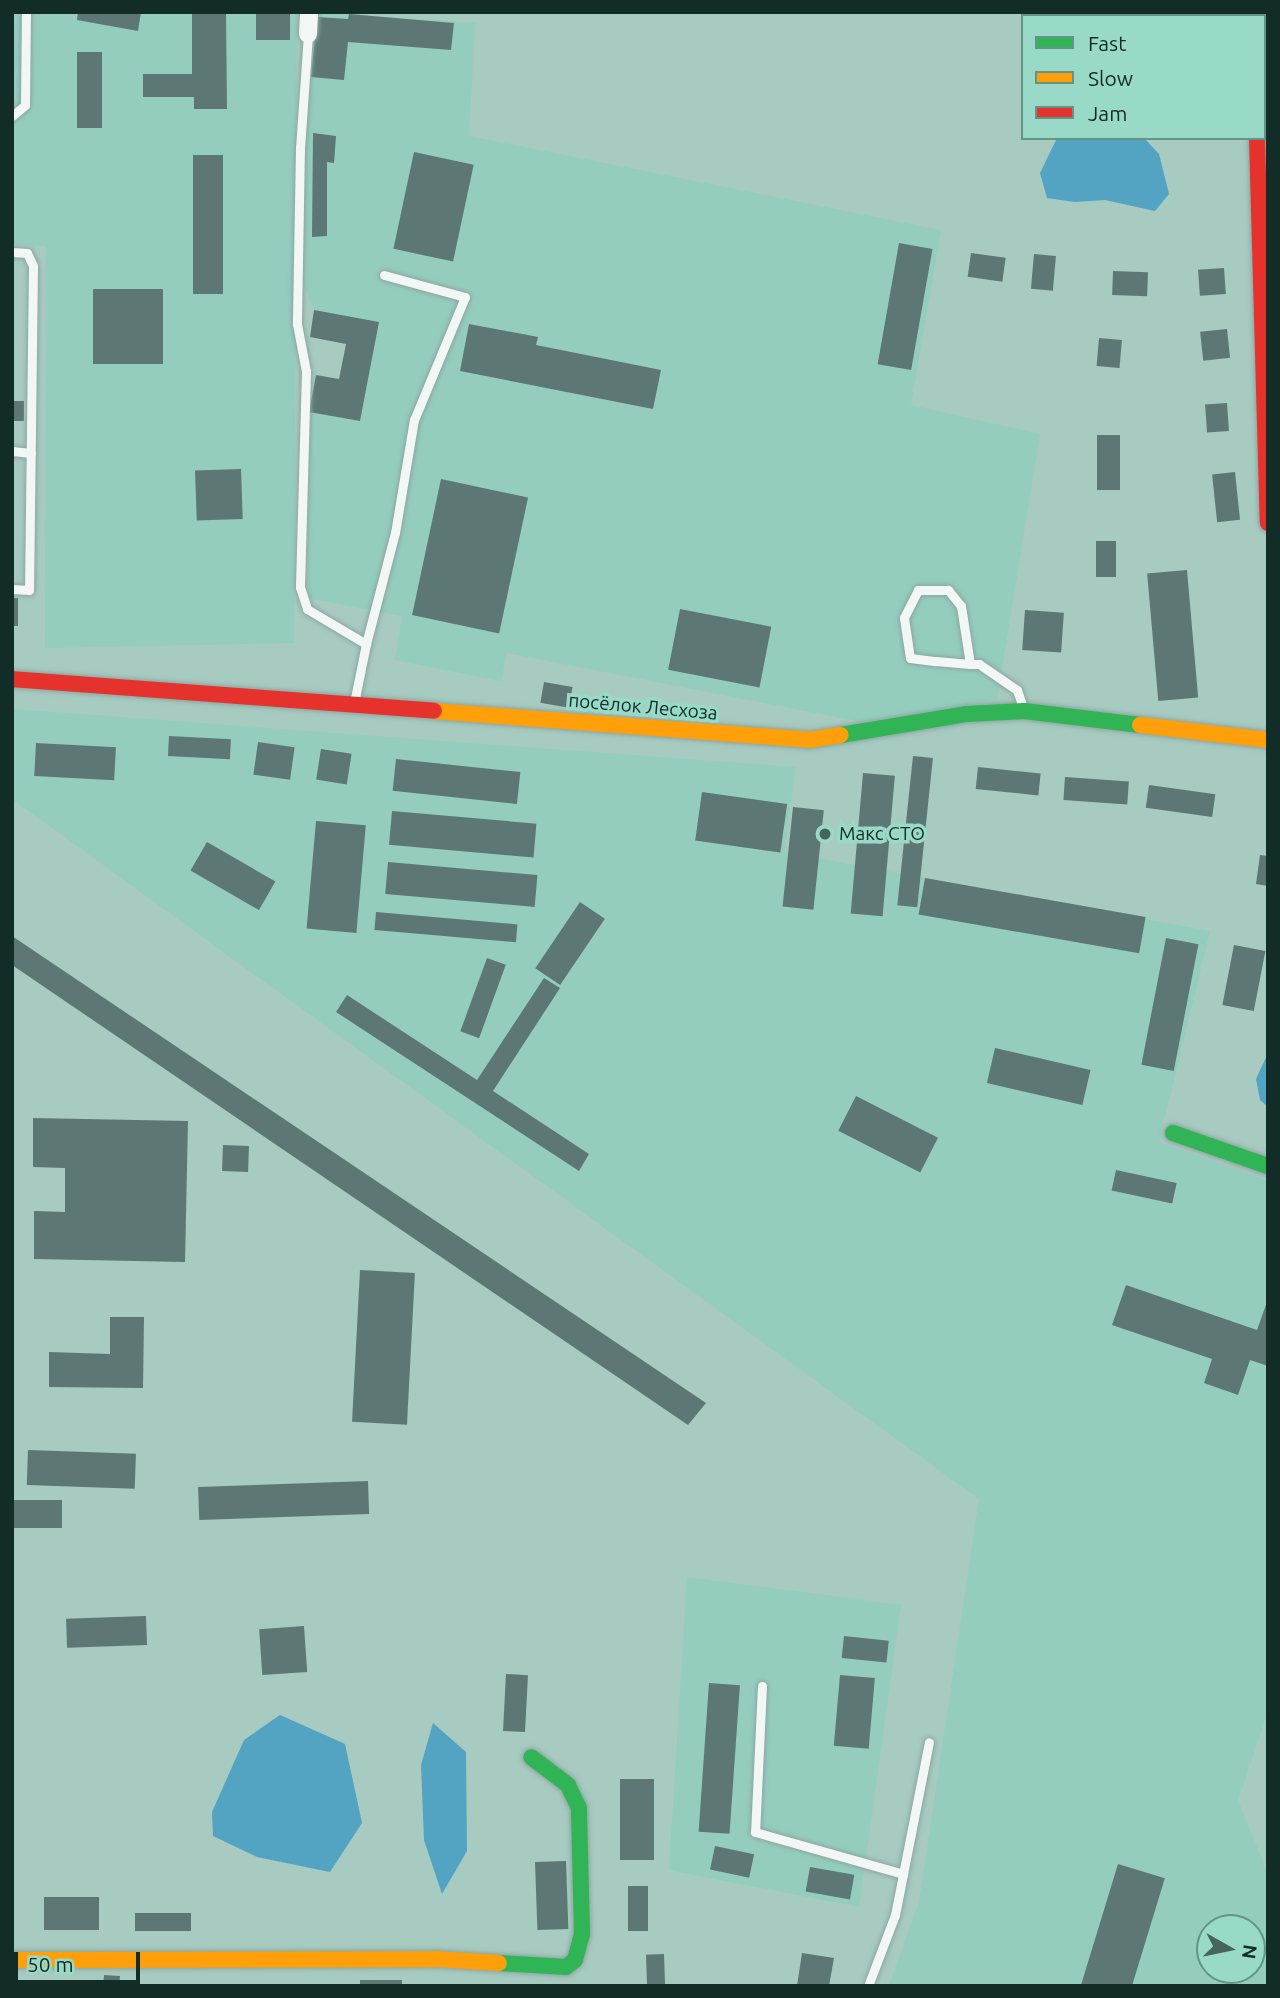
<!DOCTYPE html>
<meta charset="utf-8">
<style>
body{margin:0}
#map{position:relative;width:1280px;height:1998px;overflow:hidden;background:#a7cac1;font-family:Ubuntu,sans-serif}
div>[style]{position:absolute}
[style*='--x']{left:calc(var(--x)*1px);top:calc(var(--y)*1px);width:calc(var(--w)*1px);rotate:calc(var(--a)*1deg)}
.built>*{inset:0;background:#94cdbe}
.water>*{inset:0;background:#53a3c2}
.building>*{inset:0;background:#5d7874;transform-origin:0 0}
.roads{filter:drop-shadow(0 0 2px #8ca7a0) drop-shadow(0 0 2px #8ca7a0)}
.lane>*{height:9px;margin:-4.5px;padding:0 4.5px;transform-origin:4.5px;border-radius:4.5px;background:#f2f7f6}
.street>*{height:18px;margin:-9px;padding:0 9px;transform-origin:9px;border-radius:9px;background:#f2f7f6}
.fast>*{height:16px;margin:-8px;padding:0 8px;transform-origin:8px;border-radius:8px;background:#30b455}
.slow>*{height:16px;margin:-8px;padding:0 8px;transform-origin:8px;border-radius:8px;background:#ff9f0a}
.jam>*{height:16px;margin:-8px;padding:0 8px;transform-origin:8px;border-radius:8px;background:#e5322d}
.dots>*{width:19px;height:19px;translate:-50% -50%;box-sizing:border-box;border:4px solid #98d9c7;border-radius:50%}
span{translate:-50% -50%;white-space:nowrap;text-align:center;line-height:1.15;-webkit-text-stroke:7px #98d9c7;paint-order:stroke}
.street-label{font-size:19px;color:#122d27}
.poi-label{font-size:19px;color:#122d27}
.left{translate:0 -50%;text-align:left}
.frame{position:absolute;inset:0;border:14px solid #122d27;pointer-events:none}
.legend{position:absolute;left:1021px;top:14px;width:245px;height:126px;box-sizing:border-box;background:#98d9c7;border:2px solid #629487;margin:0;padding:9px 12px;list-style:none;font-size:21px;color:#122d27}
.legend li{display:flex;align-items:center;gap:14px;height:35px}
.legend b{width:35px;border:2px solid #629487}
.north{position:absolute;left:1196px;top:1914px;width:70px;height:70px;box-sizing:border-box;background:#98d9c7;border:2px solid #629487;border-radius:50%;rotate:99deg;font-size:19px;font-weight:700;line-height:28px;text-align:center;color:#122d27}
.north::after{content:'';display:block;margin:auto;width:24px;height:32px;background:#46645d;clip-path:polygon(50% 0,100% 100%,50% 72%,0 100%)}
.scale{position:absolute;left:14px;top:1952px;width:126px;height:32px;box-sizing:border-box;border:4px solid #122d27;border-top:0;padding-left:9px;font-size:21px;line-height:24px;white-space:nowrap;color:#122d27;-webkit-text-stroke:5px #98d9c7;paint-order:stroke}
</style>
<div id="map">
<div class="built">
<div style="clip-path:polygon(12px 12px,297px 12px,294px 643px,45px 648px,46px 246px,12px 244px)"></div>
<div style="clip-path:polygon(314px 12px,475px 23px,469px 136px,941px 230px,911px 405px,1040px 434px,997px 699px,872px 724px,507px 653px,501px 681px,395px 660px,402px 616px,308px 598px,309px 412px,360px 421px,379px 323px,314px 310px,301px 279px,302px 151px)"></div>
<div style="clip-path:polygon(evenodd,12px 709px,795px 767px,785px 852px,1210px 931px,1159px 1142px,1268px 1181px,1268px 1711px,1238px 1800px,1268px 1874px,1268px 1986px,889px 1986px,919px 1902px,979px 1499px,12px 799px,12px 709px,1210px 1928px,1252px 1928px,1252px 1970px,1210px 1970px,1210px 1928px)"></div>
<div style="clip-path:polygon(687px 1577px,901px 1605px,859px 1907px,669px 1870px)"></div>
</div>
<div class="water">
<div style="clip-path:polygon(1057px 138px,1144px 138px,1159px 154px,1169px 194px,1155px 211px,1105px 200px,1075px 202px,1047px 198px,1040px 173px)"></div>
<div style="clip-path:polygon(1268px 1053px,1268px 1107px,1260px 1100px,1256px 1079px)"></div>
<div style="clip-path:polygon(280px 1715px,345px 1744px,362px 1823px,330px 1872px,257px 1857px,213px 1836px,212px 1812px,244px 1740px)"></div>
<div style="clip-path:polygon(433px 1723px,466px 1752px,467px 1851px,442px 1894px,424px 1840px,421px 1765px)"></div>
</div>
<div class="building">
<div style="clip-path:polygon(78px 12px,141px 12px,138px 31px,77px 20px)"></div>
<div style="clip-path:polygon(192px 12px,226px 12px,227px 109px,194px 109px,194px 97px,143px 97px,143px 74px,192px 74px)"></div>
<div style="left:256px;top:12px;width:34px;height:28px"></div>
<div style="clip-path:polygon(349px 14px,454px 23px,451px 50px,348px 42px,344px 80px,311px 77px,317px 17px,348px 19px)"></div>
<div style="left:77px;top:52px;width:25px;height:76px"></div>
<div style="clip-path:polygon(313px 133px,336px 136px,334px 163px,327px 162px,327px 236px,312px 237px)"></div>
<div style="left:414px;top:152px;width:61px;height:99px;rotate:12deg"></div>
<div style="left:193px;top:155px;width:30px;height:139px"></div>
<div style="left:899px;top:243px;width:34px;height:123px;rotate:10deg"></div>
<div style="left:971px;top:253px;width:35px;height:24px;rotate:8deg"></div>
<div style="left:1034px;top:254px;width:22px;height:35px;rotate:5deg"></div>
<div style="left:1224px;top:268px;width:26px;height:26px;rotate:86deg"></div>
<div style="left:1113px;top:271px;width:35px;height:24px;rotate:2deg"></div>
<div style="left:93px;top:289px;width:70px;height:75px"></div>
<div style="clip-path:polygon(314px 310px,379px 322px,360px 421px,309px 412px,316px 375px,339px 379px,346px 344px,310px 337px)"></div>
<div style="clip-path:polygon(469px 324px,538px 337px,536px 345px,661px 370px,653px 409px,460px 371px)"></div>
<div style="left:1227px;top:329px;width:29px;height:27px;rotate:84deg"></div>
<div style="left:1099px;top:338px;width:23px;height:28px;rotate:5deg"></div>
<div style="left:12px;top:401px;width:12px;height:20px"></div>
<div style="left:1227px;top:403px;width:28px;height:22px;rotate:86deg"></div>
<div style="left:1097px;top:435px;width:23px;height:55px"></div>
<div style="left:241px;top:469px;width:50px;height:46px;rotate:88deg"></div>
<div style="left:1235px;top:472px;width:48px;height:23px;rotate:84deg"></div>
<div style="left:441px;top:479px;width:89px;height:139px;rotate:12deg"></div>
<div style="left:1096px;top:541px;width:20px;height:36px"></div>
<div style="left:1187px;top:570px;width:128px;height:40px;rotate:85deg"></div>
<div style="left:12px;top:598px;width:6px;height:28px"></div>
<div style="left:680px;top:609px;width:93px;height:62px;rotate:11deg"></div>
<div style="left:1025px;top:610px;width:39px;height:40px;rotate:4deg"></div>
<div style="left:544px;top:682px;width:29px;height:21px;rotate:10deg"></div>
<div style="left:169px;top:736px;width:62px;height:20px;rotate:3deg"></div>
<div style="left:258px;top:742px;width:37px;height:33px;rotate:8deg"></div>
<div style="left:36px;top:743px;width:80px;height:33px;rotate:3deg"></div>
<div style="left:321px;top:749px;width:31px;height:31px;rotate:9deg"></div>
<div style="left:913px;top:756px;width:20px;height:150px;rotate:6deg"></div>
<div style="left:396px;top:759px;width:125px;height:32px;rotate:6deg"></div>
<div style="left:978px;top:767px;width:63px;height:22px;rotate:6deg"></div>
<div style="left:863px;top:773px;width:32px;height:141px;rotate:5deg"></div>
<div style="left:1065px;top:777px;width:64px;height:23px;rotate:4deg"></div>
<div style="left:1149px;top:785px;width:67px;height:23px;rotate:8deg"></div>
<div style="left:702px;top:792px;width:86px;height:49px;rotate:8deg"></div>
<div style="left:793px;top:807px;width:31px;height:100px;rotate:6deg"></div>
<div style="left:392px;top:811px;width:145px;height:34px;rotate:5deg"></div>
<div style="left:316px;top:821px;width:50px;height:108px;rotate:5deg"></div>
<div style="left:207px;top:842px;width:79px;height:33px;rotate:30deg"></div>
<div style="clip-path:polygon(1260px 855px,1268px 856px,1268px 886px,1256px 884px)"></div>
<div style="left:388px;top:862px;width:150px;height:32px;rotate:5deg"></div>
<div style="left:925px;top:878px;width:224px;height:37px;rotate:10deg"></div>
<div style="left:580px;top:902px;width:30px;height:80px;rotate:34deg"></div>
<div style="left:376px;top:912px;width:142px;height:18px;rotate:5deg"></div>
<div style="clip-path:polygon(12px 936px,706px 1403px,688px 1425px,12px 965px)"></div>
<div style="left:1166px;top:938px;width:33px;height:129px;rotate:11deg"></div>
<div style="left:1234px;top:945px;width:32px;height:61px;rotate:11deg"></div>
<div style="left:487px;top:958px;width:20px;height:78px;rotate:20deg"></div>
<div style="clip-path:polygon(544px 978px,560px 988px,493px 1091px,589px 1154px,579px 1171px,336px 1012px,347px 995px,477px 1080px)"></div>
<div style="left:995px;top:1048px;width:98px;height:36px;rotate:13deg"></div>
<div style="left:856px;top:1096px;width:92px;height:39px;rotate:27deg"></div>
<div style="clip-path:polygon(33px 1118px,188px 1121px,185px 1262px,34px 1259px,34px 1211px,65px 1212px,65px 1168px,33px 1167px)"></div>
<div style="left:223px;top:1145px;width:26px;height:26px;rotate:2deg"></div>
<div style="left:1116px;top:1170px;width:62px;height:21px;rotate:12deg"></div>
<div style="left:360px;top:1270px;width:55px;height:152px;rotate:3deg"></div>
<div style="clip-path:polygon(1126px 1285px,1257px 1330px,1268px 1299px,1268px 1366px,1250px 1360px,1238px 1395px,1204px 1383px,1212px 1359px,1112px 1325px)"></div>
<div style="clip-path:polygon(110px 1317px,144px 1317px,143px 1388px,49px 1387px,49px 1352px,110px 1354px)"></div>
<div style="left:28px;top:1450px;width:108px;height:35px;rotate:2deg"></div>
<div style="left:368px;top:1481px;width:33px;height:170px;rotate:88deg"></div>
<div style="left:12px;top:1500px;width:50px;height:28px"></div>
<div style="left:146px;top:1616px;width:29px;height:80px;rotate:88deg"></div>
<div style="left:304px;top:1626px;width:46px;height:45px;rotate:86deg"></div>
<div style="left:844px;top:1636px;width:45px;height:22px;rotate:6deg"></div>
<div style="left:506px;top:1674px;width:22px;height:57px;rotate:3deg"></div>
<div style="left:840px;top:1675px;width:35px;height:71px;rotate:5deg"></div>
<div style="left:709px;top:1683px;width:31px;height:149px;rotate:4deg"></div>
<div style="left:620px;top:1779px;width:34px;height:81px"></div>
<div style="left:715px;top:1846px;width:40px;height:24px;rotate:12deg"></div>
<div style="left:566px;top:1861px;width:68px;height:31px;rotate:88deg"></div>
<div style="left:1118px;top:1864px;width:49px;height:127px;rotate:17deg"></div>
<div style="left:810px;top:1867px;width:45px;height:25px;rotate:10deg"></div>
<div style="left:628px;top:1886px;width:20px;height:45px"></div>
<div style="left:99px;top:1897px;width:33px;height:55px;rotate:90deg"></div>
<div style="left:191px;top:1913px;width:18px;height:56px;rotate:90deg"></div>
<div style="clip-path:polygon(802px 1953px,834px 1958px,829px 1986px,797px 1986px)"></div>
<div style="left:664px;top:1954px;width:32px;height:18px;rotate:88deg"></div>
<div style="left:104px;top:1975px;width:16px;height:11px;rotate:4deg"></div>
<div style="left:360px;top:1980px;width:42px;height:6px"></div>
<div style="left:12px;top:1981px;width:30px;height:5px"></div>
</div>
<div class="roads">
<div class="lane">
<div style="--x:308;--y:34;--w:113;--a:94"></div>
<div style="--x:300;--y:147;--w:177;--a:91"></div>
<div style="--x:297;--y:324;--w:48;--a:79.2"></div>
<div style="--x:306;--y:371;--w:216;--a:91.6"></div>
<div style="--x:300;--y:587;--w:23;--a:72"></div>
<div style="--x:307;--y:609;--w:69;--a:30.7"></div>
<div style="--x:366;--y:644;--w:60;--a:101.5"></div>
<div style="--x:12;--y:116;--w:17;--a:-40"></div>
<div style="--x:25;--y:105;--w:93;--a:-89.4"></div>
<div style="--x:12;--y:252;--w:15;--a:4"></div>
<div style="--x:27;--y:253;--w:14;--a:65"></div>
<div style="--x:33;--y:266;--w:324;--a:90.7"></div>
<div style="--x:29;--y:590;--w:17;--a:-177"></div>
<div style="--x:12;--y:451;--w:19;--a:6"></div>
<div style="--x:366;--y:644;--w:115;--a:-75.4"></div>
<div style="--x:395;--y:533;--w:115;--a:-80.5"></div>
<div style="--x:414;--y:420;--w:133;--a:-67.5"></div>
<div style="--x:465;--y:297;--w:84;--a:-164.8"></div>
<div style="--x:970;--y:664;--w:59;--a:-98.8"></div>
<div style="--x:961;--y:606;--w:21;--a:-129"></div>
<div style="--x:948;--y:590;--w:30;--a:180"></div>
<div style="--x:918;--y:590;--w:31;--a:117"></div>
<div style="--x:904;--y:618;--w:40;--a:81.5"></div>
<div style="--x:910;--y:658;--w:26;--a:7"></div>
<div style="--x:936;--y:661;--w:34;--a:5"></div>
<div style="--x:970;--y:664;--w:9;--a:0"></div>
<div style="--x:979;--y:664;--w:46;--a:34.4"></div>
<div style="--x:1017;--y:690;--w:21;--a:71"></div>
<div style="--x:762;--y:1686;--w:146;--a:92.7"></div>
<div style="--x:755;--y:1832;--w:154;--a:15.8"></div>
<div style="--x:868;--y:1986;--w:76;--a:-69.2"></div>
<div style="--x:895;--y:1915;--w:176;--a:-78.9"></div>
</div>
<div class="street">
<div style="--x:1249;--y:12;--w:4;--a:76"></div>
<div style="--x:308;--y:34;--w:22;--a:-87"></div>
</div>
<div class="fast">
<div style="--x:841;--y:735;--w:128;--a:-9.5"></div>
<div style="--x:967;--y:714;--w:57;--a:-3"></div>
<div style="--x:1024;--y:711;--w:117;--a:6.9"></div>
<div style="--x:1173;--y:1133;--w:101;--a:19.2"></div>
<div style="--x:499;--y:1963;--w:67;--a:3.4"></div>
<div style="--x:566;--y:1967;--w:11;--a:-38"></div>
<div style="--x:575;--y:1960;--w:27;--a:-75"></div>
<div style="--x:582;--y:1934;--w:126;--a:-91.4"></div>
<div style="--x:579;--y:1808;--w:25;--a:-116"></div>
<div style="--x:568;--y:1785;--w:46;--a:-142.9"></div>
</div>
<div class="slow">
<div style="--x:434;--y:711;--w:376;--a:4.4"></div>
<div style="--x:809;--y:740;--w:32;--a:-9"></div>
<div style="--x:1140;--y:725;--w:129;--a:6.7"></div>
<div style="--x:12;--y:1960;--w:424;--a:-0.1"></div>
<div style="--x:436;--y:1959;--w:63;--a:3.6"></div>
</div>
<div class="jam">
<div style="--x:1257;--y:138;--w:385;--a:88.4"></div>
<div style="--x:12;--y:679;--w:423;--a:4.3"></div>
</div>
</div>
<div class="dots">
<div style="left:825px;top:834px;background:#46645d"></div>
</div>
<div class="street-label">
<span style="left:643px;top:707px;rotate:5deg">посёлок Лесхоза</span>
</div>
<div class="poi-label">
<span class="left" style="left:839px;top:834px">Макс СТО</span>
</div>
<div class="frame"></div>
<ul class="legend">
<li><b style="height:9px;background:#30b455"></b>Fast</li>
<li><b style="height:9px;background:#ff9f0a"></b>Slow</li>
<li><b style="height:9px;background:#e5322d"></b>Jam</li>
</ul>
<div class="north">N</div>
<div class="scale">50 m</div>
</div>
